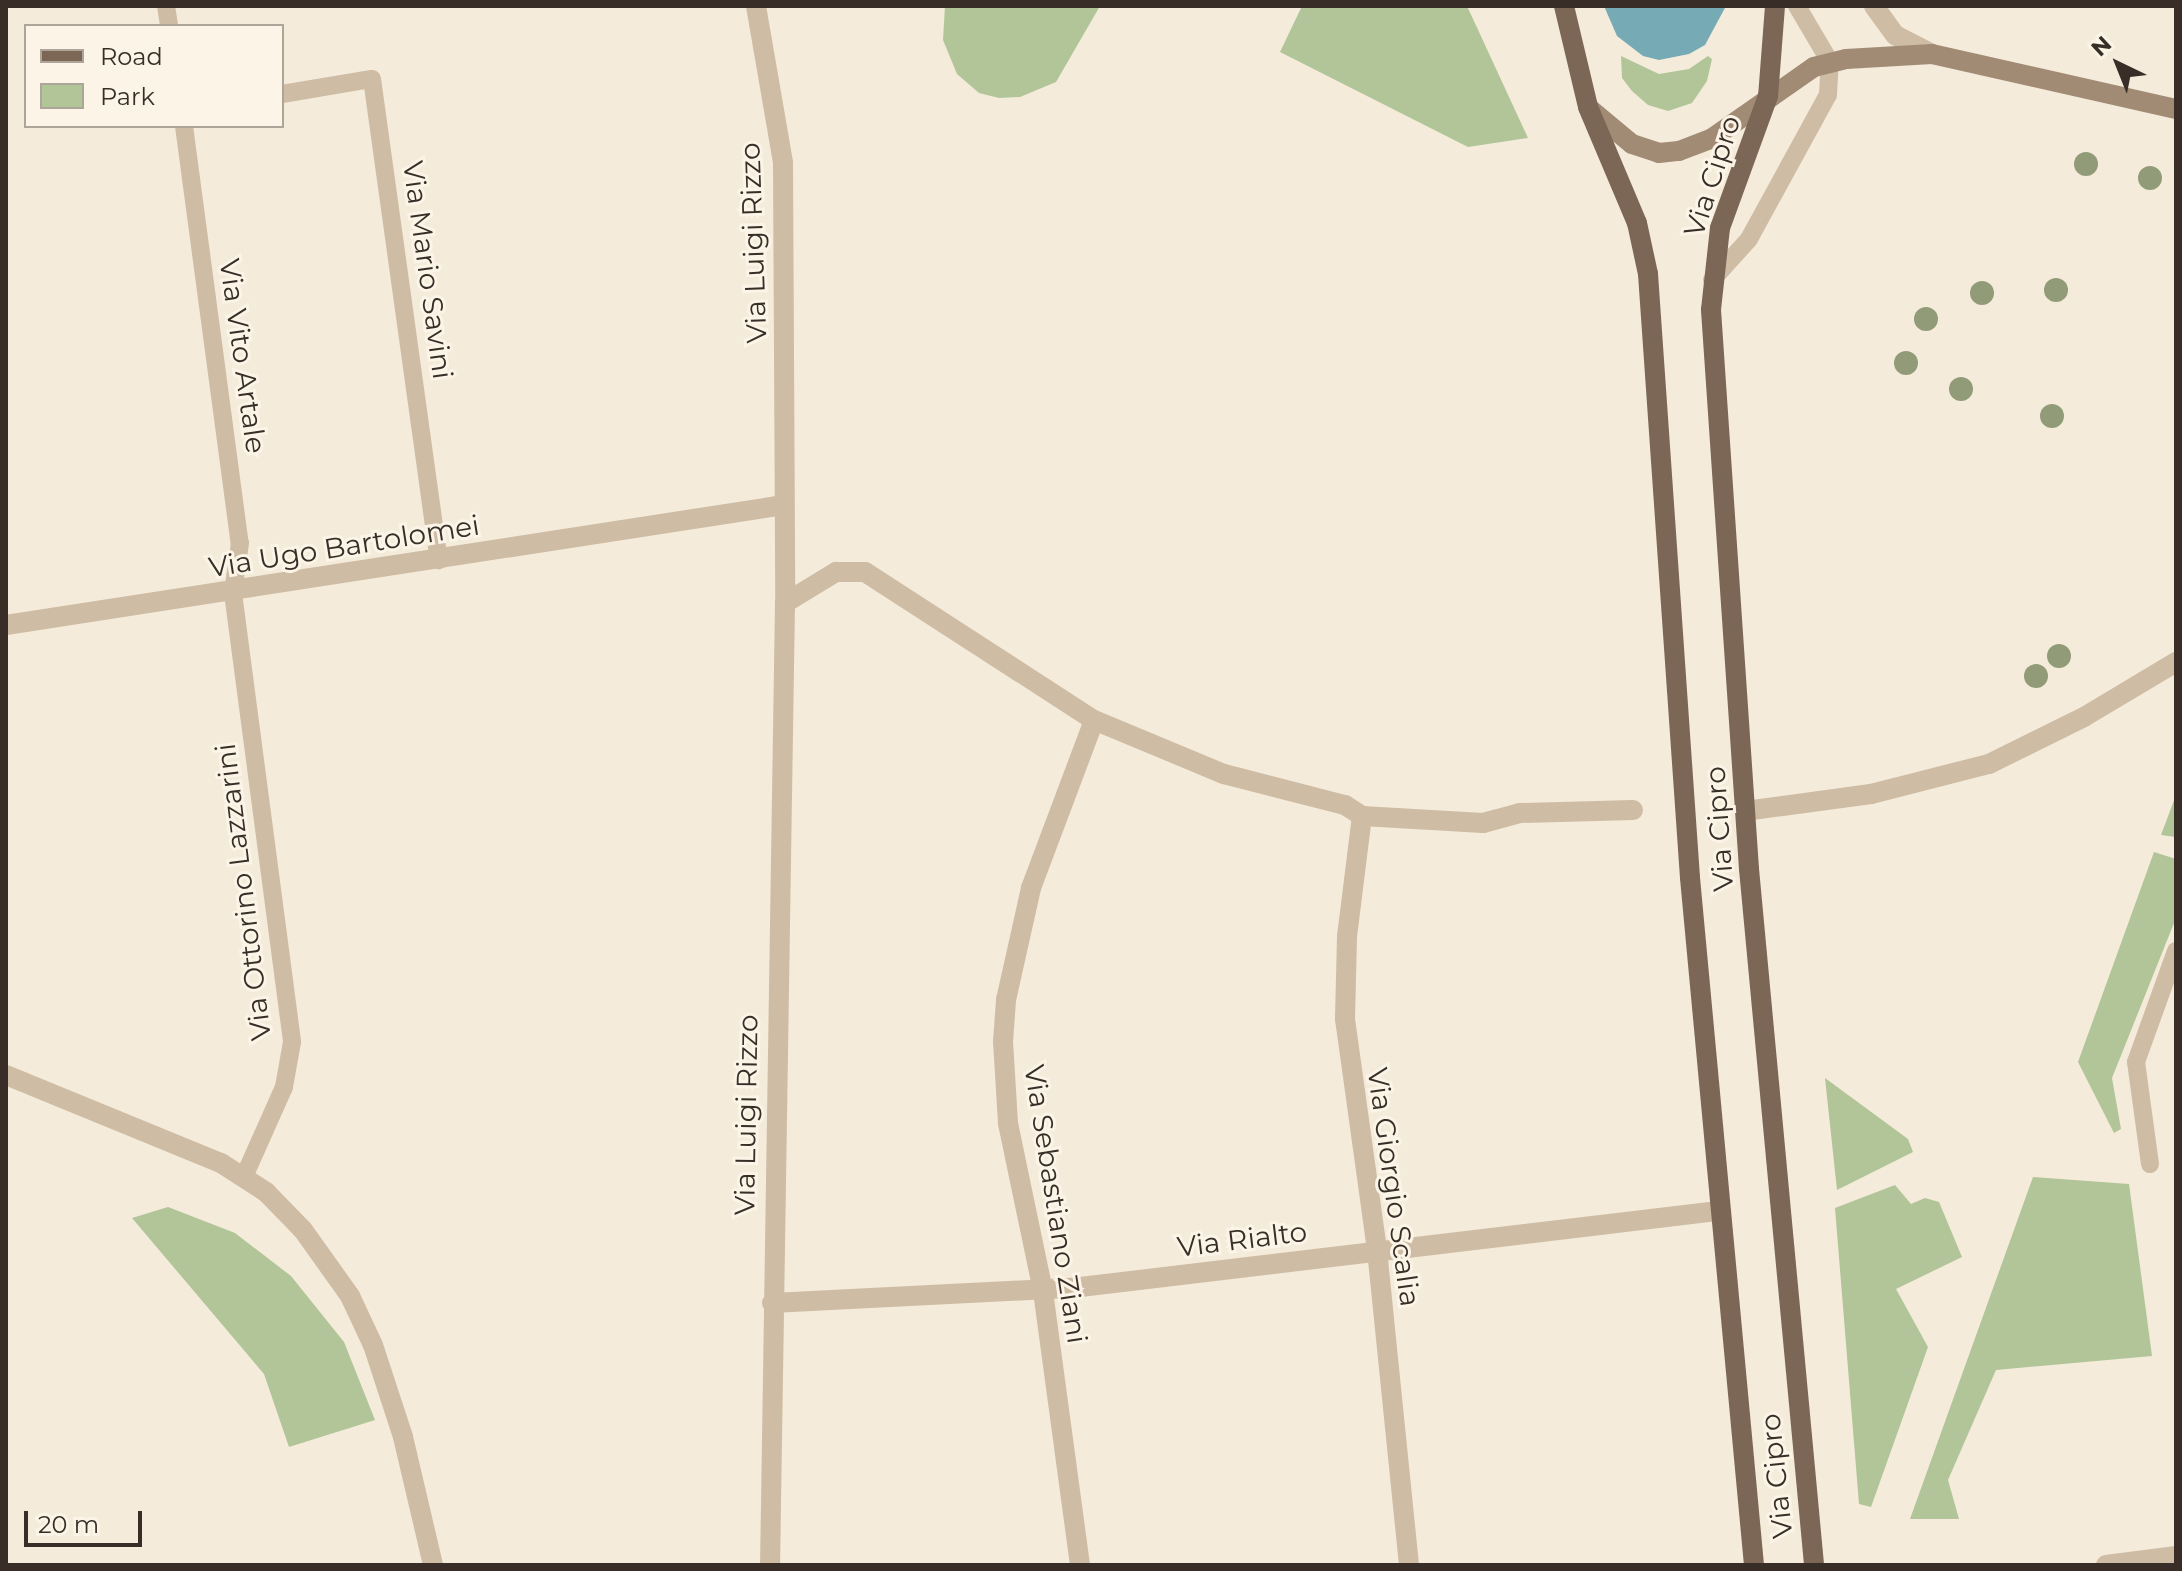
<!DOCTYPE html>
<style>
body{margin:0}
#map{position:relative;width:2182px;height:1571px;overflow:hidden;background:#f4ebda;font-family:Montserrat,sans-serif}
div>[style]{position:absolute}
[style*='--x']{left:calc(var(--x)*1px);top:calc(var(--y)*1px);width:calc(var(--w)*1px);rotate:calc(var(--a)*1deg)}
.green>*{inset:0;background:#b1c598}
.water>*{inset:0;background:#76abb5}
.service>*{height:18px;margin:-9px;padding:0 9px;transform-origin:9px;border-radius:9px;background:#cebca4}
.pedestrian>*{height:20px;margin:-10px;padding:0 10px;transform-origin:10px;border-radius:10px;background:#cebca4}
.minor>*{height:20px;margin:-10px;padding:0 10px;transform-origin:10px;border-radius:10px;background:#cebca4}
.secondary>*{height:20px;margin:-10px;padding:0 10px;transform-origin:10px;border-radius:10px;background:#a28b75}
.primary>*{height:20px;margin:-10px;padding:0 10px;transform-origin:10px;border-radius:10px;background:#7c6756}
.trees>*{width:24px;height:24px;margin:-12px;border-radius:50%;background:#929b78}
span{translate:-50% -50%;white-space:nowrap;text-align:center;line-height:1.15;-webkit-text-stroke:6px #fbf4e7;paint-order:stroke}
.street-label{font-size:28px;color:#392e27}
.frame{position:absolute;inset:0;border:8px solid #392e27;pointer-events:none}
.legend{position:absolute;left:24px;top:24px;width:260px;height:104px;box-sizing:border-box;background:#fbf4e7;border:2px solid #ada59a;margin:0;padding:10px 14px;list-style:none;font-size:24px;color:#392e27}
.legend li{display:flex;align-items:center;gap:16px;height:40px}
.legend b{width:40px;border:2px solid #ada59a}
.north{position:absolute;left:2078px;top:24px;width:80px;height:80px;-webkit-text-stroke:6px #fbf4e7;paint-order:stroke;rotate:317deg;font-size:22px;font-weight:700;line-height:32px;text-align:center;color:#392e27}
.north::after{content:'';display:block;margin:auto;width:28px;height:36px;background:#392e27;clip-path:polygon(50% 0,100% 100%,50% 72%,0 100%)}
.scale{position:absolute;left:24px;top:1511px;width:118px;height:36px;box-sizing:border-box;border:4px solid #392e27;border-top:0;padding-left:10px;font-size:24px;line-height:28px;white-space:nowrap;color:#392e27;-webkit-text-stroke:6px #fbf4e7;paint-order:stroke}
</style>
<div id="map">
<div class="green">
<div style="clip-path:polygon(945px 6px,1100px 6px,1056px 82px,1020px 97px,999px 98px,979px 93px,957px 74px,943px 40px)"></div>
<div style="clip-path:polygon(1302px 6px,1467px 6px,1528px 138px,1468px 147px,1280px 52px)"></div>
<div style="clip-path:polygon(1621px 56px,1659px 74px,1689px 69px,1708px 56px,1712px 59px,1707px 81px,1692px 103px,1668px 111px,1648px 105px,1632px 91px,1622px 78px)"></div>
<div style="clip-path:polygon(2176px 795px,2176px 837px,2161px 835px)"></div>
<div style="clip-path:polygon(2154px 852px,2176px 859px,2176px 918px,2112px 1078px,2121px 1129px,2114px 1133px,2078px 1062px)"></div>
<div style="clip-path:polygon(1825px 1078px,1908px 1139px,1913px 1152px,1837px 1190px)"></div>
<div style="clip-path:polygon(2033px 1177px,2129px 1184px,2152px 1356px,1996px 1370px,1948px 1480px,1959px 1519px,1910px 1519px)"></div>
<div style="clip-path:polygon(1895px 1185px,1911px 1204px,1925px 1198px,1939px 1202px,1962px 1257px,1896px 1289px,1928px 1347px,1871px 1507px,1859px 1504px,1835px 1208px)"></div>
<div style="clip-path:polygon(168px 1207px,235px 1233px,291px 1276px,344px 1342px,375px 1420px,289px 1447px,264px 1374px,132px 1218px)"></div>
</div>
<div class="water">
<div style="clip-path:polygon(1604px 6px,1726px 6px,1705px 45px,1689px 54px,1659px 60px,1643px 56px,1617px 36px)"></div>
</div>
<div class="service">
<div style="--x:166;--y:6;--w:20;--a:81"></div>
<div style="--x:282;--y:94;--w:91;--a:-9.5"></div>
<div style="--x:372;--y:79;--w:486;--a:82.1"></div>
<div style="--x:184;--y:126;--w:421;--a:82.4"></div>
<div style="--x:240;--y:543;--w:50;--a:98"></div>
<div style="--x:233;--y:593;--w:453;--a:82.5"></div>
<div style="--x:292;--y:1042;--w:46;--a:100.1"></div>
<div style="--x:284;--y:1087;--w:98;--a:114"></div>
<div style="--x:1712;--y:280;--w:55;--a:-47.9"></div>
<div style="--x:1749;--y:239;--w:164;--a:-61.3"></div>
<div style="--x:1828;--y:95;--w:33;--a:-87"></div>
<div style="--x:1830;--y:62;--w:65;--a:-120.5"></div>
<div style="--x:2150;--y:1164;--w:103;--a:-97.8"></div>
<div style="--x:2136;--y:1062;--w:118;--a:-70.2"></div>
</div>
<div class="pedestrian">
<div style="--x:1362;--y:816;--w:121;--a:3.3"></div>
<div style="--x:1483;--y:823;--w:38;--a:-15"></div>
<div style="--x:1520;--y:813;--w:113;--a:-1.5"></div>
</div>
<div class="minor">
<div style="--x:756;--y:6;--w:159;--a:80.2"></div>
<div style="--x:783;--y:163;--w:440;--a:89.7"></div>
<div style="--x:785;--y:603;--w:962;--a:90.89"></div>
<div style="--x:1874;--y:6;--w:36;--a:54"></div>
<div style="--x:1895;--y:35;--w:42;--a:27.2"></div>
<div style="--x:785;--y:603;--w:60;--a:-31.3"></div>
<div style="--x:836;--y:572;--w:29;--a:0"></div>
<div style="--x:865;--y:572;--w:273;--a:32.9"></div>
<div style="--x:1094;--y:720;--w:141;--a:22.6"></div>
<div style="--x:1224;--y:774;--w:125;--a:14.4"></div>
<div style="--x:1345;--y:805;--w:20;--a:33"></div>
<div style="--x:1362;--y:816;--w:122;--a:97.1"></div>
<div style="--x:1347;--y:937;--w:82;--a:91.4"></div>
<div style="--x:1345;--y:1019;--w:233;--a:82.1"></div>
<div style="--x:1377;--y:1250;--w:317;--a:84.2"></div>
<div style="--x:6;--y:625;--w:787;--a:-8.77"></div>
<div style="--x:1745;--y:811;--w:127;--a:-7.7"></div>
<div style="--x:1871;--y:794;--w:122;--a:-14.3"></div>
<div style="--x:1989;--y:764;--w:106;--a:-26.3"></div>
<div style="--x:2084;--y:717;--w:107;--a:-30.9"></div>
<div style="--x:6;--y:1075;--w:232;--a:22.3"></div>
<div style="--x:221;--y:1163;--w:54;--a:32.8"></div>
<div style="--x:266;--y:1192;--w:53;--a:45.8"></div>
<div style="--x:303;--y:1230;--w:81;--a:54.5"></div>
<div style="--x:350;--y:1296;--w:54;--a:64.9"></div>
<div style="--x:373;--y:1345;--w:97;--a:71.9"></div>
<div style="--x:403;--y:1437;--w:131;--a:76.8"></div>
<div style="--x:772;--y:1303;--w:300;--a:-2.9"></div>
<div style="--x:1072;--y:1288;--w:651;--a:-6.8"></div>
<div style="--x:1080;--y:1565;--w:276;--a:-97.7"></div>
<div style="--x:1043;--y:1291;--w:172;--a:-101.8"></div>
<div style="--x:1008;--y:1123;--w:81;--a:-93.5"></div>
<div style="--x:1003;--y:1042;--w:42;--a:-85.9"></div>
<div style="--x:1006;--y:1000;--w:115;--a:-77.4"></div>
<div style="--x:1031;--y:888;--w:179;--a:-69.4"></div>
<div style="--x:2106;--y:1565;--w:71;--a:-7.3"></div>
</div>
<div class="secondary">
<div style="--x:1591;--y:110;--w:53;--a:39.7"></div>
<div style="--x:1632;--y:144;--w:28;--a:18"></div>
<div style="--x:1659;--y:153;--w:20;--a:-6"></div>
<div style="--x:1679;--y:151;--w:34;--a:-21"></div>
<div style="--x:1711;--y:139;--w:126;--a:-35"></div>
<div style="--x:1814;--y:67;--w:33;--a:-14"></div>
<div style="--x:1846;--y:59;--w:86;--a:-3.3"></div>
<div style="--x:1932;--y:54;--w:250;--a:12.7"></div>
</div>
<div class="primary">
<div style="--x:1564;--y:6;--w:104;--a:76.6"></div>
<div style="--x:1588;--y:107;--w:126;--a:67.1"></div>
<div style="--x:1637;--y:223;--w:52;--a:77.8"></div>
<div style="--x:1648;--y:274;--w:605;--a:86.02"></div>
<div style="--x:1690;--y:878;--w:690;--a:84.68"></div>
<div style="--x:1775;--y:6;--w:90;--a:94.4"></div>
<div style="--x:1768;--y:96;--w:140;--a:110"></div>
<div style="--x:1720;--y:228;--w:82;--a:96.3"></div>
<div style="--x:1711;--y:310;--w:560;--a:86.11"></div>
<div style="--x:1749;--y:869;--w:699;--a:84.66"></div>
</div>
<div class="trees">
<div style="left:2086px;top:164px"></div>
<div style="left:2150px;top:178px"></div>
<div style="left:2056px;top:290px"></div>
<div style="left:1982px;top:293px"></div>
<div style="left:1926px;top:319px"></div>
<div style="left:1906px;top:363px"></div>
<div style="left:1961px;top:389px"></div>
<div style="left:2052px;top:416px"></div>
<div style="left:2059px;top:656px"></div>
<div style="left:2036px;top:676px"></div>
</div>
<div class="street-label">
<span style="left:1712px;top:176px;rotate:-72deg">Via Cipro</span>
<span style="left:753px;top:243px;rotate:-92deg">Via Luigi Rizzo</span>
<span style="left:428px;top:270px;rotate:82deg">Via Mario Savini</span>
<span style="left:243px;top:356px;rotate:82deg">Via Vito Artale</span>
<span style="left:344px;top:546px;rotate:-9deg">Via Ugo Bartolomei</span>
<span style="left:1719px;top:829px;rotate:-94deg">Via Cipro</span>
<span style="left:243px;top:892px;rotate:-97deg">Via Ottorino Lazzarini</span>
<span style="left:746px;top:1115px;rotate:-89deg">Via Luigi Rizzo</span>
<span style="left:1394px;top:1187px;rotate:82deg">Via Giorgio Scalia</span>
<span style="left:1056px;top:1204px;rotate:81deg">Via Sebastiano Ziani</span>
<span style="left:1242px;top:1239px;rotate:-7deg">Via Rialto</span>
<span style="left:1776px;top:1476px;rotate:-96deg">Via Cipro</span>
</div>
<div class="frame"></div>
<ul class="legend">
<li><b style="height:10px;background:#7c6756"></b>Road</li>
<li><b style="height:22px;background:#b1c598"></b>Park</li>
</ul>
<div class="north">N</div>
<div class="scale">20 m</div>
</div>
